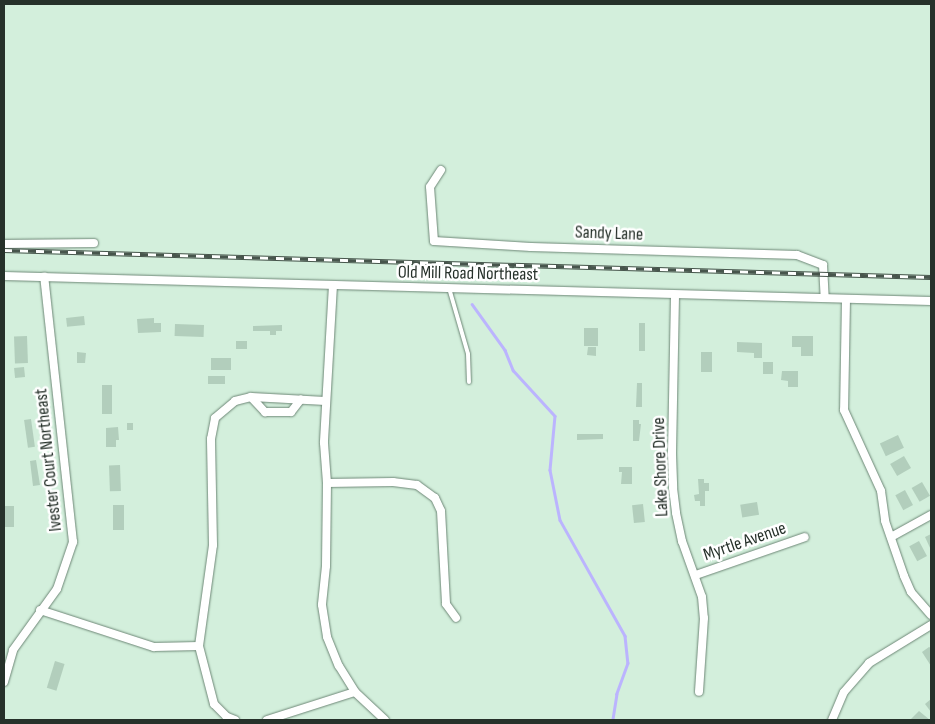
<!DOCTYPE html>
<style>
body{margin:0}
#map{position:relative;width:935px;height:724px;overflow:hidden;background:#d3efdc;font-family:"Sofia Sans Condensed",sans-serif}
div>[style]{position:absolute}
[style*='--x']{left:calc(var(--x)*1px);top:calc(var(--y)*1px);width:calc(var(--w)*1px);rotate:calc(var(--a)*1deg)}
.stream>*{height:2.5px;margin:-1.25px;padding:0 1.25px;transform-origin:1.25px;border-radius:1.25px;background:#bbb4fe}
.building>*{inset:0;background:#b2cebc;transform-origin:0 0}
.roads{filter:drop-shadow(0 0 1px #6d8776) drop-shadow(0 0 1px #6d8776)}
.service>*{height:4px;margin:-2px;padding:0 2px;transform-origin:2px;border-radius:2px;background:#fff}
.minor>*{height:8px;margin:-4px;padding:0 4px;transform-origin:4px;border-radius:4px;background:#fff}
.rail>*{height:4.5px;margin-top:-2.25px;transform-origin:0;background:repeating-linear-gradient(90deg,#fff 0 8px,#47554c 0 16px);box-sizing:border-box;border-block:1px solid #47554c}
span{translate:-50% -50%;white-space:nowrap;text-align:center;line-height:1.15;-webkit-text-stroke:5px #fff;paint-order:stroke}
.street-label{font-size:18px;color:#26312a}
.frame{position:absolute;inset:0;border:5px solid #26312a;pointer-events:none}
</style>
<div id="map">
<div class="stream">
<div style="--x:472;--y:304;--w:57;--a:54.3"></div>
<div style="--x:505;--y:350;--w:22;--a:68"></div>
<div style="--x:513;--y:370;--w:62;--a:47.6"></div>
<div style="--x:555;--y:416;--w:54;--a:95.3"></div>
<div style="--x:550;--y:470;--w:51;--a:78.7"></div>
<div style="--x:560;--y:520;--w:133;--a:60.7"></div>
<div style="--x:625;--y:636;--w:27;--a:84"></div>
<div style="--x:628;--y:663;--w:33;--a:110"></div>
<div style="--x:617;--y:694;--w:26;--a:99"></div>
</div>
<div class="building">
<div style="left:84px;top:316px;width:9px;height:18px;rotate:84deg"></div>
<div style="clip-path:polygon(154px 318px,154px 323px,161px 323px,161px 332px,138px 333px,137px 319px)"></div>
<div style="left:639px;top:323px;width:6px;height:28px"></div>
<div style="left:175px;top:324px;width:29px;height:12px;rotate:2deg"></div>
<div style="clip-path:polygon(282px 325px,282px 331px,276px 331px,276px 335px,270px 335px,270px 331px,253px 331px,253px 326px)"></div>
<div style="left:584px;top:328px;width:14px;height:18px"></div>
<div style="left:27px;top:336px;width:27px;height:13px;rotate:88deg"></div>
<div style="clip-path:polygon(792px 336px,813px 336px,813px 356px,801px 356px,801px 347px,792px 347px)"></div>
<div style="left:236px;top:341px;width:11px;height:8px"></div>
<div style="clip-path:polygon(737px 342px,762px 343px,762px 358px,754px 358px,754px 353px,737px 352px)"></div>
<div style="clip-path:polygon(588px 347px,596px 347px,596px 356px,587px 355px)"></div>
<div style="clip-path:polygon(77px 352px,86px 353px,85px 363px,77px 363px)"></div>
<div style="left:701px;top:352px;width:11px;height:20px"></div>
<div style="left:211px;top:358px;width:20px;height:12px"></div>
<div style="left:763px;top:362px;width:10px;height:12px"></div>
<div style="left:24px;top:367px;width:10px;height:10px;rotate:84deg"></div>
<div style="clip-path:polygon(782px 371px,798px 371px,798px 387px,788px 387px,788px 381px,781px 380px)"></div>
<div style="left:208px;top:376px;width:17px;height:8px"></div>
<div style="clip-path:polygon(637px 383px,642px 383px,642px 407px,636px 407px)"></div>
<div style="left:102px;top:385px;width:10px;height:29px"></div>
<div style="left:31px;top:419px;width:28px;height:7px;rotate:82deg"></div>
<div style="clip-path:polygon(633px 420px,639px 420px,639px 424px,641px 424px,639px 441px,633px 441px)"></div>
<div style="left:127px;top:423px;width:6px;height:7px"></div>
<div style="clip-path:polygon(118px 427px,119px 440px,116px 440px,116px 447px,106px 447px,106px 428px)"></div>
<div style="clip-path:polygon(577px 434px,603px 434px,603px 439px,577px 440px)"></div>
<div style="left:898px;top:435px;width:14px;height:20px;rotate:65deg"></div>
<div style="left:904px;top:456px;width:14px;height:16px;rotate:60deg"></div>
<div style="clip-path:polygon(36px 460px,40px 485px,33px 486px,30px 461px)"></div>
<div style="left:120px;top:465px;width:26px;height:11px;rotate:88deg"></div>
<div style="clip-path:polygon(619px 467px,632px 467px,632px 484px,621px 484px,622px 472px,619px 472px)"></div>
<div style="clip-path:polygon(698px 479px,704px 479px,704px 483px,709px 483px,709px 491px,705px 491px,705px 506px,700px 506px,700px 501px,695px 501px,694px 495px,699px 494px)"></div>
<div style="left:922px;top:482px;width:16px;height:12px;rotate:60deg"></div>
<div style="left:905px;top:490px;width:17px;height:11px;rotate:62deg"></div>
<div style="left:757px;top:502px;width:13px;height:17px;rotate:81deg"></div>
<div style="left:643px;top:504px;width:18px;height:11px;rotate:84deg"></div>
<div style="left:113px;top:505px;width:11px;height:25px"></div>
<div style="left:4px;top:506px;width:10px;height:21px"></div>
<div style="clip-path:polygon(931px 534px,931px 550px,925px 537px)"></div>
<div style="left:919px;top:541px;width:17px;height:11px;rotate:62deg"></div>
<div style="clip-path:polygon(929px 647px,931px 648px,931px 666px,922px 652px)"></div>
<div style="left:55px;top:661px;width:10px;height:28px;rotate:17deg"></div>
<div style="clip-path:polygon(931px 699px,931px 712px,925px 704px)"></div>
<div style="clip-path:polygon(919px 711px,930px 720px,910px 720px)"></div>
</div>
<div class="roads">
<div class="service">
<div style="--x:449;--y:288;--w:69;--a:73.9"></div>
<div style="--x:468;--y:354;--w:28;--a:88"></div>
</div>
<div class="minor">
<div style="--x:441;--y:170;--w:20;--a:123"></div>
<div style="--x:430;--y:187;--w:54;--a:85.8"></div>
<div style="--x:434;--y:241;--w:97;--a:3.5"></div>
<div style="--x:531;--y:247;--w:266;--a:1.7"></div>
<div style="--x:797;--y:255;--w:28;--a:21"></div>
<div style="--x:823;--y:265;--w:33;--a:87"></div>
<div style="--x:4;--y:244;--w:90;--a:-0.6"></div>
<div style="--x:4;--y:276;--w:927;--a:1.54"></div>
<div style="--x:333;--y:285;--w:158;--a:93.3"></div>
<div style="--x:324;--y:443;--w:40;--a:85.7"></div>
<div style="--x:327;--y:483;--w:83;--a:90.7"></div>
<div style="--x:326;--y:566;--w:39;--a:96"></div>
<div style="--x:322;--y:605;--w:32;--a:81"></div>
<div style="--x:327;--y:637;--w:31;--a:68"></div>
<div style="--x:339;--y:666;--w:31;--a:58"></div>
<div style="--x:355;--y:692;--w:41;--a:43"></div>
<div style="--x:675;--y:296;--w:158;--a:91.1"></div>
<div style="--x:672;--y:454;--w:34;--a:88"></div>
<div style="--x:673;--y:488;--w:25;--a:83"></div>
<div style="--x:676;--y:513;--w:29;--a:78"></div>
<div style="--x:682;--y:541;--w:59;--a:70.3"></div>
<div style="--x:702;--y:597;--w:21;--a:85"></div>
<div style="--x:704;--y:618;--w:74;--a:93.9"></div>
<div style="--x:846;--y:299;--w:111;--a:91"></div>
<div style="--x:844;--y:410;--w:89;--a:65.4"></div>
<div style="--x:881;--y:491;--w:30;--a:82"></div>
<div style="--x:885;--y:521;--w:58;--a:70.9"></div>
<div style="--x:904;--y:576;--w:17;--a:66"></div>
<div style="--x:911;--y:592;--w:30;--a:49"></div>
<div style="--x:251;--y:397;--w:21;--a:47"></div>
<div style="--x:265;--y:412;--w:26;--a:0"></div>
<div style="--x:291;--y:412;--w:16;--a:-52"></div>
<div style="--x:327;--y:483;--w:66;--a:-0.9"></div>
<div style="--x:393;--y:482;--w:24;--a:7"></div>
<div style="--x:417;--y:485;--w:22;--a:36"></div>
<div style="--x:435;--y:498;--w:14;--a:65"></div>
<div style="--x:441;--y:511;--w:93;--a:86.9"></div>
<div style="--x:446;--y:604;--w:17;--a:54"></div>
<div style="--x:891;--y:537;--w:46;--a:-28.8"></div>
<div style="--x:696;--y:575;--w:115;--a:-19.2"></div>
<div style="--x:40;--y:610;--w:120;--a:18"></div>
<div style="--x:154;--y:647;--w:45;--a:-1.3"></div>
<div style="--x:4;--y:682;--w:33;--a:-74"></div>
<div style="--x:13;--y:650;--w:75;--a:-54.2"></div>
<div style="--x:57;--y:589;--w:50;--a:-71.2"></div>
<div style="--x:73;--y:542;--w:267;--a:-96.2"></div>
<div style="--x:235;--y:720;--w:9;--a:-159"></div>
<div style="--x:227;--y:717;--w:18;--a:-135"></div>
<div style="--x:214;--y:704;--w:60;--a:-104.5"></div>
<div style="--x:199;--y:646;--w:102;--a:-82.1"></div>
<div style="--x:213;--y:545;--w:106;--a:-91.1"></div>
<div style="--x:211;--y:439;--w:21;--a:-79"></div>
<div style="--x:215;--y:418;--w:26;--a:-40"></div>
<div style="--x:235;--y:401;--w:16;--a:-14"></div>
<div style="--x:251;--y:397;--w:75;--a:3.1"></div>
<div style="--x:267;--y:720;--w:92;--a:-17.7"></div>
<div style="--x:832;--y:720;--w:30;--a:-67"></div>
<div style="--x:844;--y:692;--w:38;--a:-49"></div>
<div style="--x:869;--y:663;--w:73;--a:-31.5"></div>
</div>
</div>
<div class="rail">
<div style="--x:4;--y:250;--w:927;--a:1.67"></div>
</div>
<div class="street-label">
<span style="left:609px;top:234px;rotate:2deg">Sandy Lane</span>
<span style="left:468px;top:274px;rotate:1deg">Old Mill Road Northeast</span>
<span style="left:49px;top:460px;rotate:-96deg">Ivester Court Northeast</span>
<span style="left:661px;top:467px;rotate:-92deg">Lake Shore Drive</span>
<span style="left:745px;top:542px;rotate:-19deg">Myrtle Avenue</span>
</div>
<div class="frame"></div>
</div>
